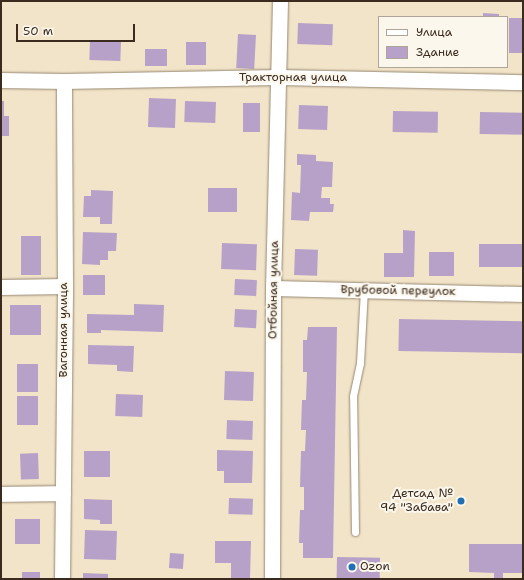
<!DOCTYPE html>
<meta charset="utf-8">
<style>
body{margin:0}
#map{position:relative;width:524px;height:580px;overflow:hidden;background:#f2e4c8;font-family:"Shantell Sans",sans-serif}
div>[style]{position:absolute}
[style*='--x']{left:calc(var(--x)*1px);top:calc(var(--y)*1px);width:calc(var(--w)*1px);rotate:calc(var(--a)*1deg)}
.building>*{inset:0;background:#b7a1c8;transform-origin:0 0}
.roads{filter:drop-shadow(0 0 1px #968773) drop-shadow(0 0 1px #968773)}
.lane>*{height:7px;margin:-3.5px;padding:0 3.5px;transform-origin:3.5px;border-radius:3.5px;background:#fff}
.street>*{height:15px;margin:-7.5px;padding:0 7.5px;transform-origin:7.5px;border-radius:7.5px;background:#fff}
.dots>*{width:11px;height:11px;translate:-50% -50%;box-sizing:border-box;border:2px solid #fbf7ec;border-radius:50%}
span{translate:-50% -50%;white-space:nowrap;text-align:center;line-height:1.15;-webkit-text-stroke:4px #fbf7ec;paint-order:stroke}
.street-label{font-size:12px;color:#3b2a1e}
.poi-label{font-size:12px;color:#3b2a1e}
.right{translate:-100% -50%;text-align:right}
.left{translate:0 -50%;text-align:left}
.frame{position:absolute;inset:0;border:2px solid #3b2a1e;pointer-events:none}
.legend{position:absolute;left:378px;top:16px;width:130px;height:52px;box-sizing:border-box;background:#fbf7ec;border:1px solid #aea59a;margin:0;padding:5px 7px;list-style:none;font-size:12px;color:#3b2a1e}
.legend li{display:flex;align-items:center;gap:8px;height:20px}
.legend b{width:20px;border:1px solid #aea59a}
.scale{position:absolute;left:16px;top:24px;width:119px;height:18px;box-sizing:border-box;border:2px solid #3b2a1e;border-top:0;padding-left:5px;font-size:12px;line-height:14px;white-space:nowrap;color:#3b2a1e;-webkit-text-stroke:3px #fbf7ec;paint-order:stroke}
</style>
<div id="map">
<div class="building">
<div style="clip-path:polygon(483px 13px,499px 14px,499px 17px,483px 17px)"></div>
<div style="left:509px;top:18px;width:14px;height:35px"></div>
<div style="left:298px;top:23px;width:35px;height:21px;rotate:2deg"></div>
<div style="left:238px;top:34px;width:18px;height:34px;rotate:3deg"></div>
<div style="left:90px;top:41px;width:31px;height:19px;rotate:2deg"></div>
<div style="left:186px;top:42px;width:20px;height:23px"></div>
<div style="left:145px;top:49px;width:22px;height:17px"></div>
<div style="left:149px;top:98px;width:27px;height:29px;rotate:2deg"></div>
<div style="clip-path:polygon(1px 101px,4px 101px,4px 116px,9px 116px,9px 136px,1px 136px)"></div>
<div style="left:185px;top:101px;width:31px;height:21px;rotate:2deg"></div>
<div style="left:243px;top:103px;width:17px;height:29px"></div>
<div style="left:299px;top:105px;width:29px;height:24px;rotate:2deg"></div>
<div style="left:393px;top:111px;width:45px;height:21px;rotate:1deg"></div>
<div style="left:480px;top:112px;width:43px;height:22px;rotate:1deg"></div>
<div style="clip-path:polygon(297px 154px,316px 155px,316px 161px,333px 162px,332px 187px,322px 187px,321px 198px,330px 198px,330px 204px,334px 204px,333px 212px,310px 212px,309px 221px,291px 220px,292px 192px,300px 193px,301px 165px,297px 165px)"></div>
<div style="left:208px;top:188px;width:29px;height:24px"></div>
<div style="clip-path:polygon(91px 190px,113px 191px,112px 224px,100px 224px,100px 217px,83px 217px,84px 196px,91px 196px)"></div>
<div style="clip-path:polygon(403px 230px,415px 231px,414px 277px,384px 277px,384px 253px,403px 253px)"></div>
<div style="clip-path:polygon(83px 232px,117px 233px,116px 251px,108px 251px,108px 260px,100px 260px,100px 265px,82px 264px)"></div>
<div style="left:21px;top:236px;width:20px;height:39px"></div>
<div style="left:222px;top:243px;width:35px;height:26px;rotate:2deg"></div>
<div style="left:479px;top:244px;width:44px;height:23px"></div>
<div style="left:295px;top:249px;width:23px;height:26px;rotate:2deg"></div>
<div style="left:429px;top:252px;width:25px;height:24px"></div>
<div style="left:83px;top:275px;width:22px;height:20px"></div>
<div style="left:235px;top:279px;width:22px;height:16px;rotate:3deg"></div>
<div style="clip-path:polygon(134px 304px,164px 305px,163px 332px,101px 330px,101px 333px,87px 333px,87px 314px,134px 315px)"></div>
<div style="left:10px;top:305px;width:31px;height:30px"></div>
<div style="left:235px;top:309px;width:22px;height:18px;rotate:3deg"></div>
<div style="left:399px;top:319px;width:124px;height:32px;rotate:1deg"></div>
<div style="clip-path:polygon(308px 327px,337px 327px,333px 558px,303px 558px,303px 543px,299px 543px,300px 510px,304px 510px,304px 487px,300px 487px,301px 451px,305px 451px,306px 430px,301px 430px,302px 400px,306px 400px,307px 372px,303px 372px,303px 340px,307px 340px)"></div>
<div style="clip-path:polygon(88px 345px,134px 346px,133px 372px,117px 371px,117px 365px,88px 364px)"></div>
<div style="left:17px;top:364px;width:21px;height:28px"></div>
<div style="left:225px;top:371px;width:29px;height:29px;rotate:2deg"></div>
<div style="left:116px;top:394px;width:27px;height:22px;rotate:2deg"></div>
<div style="left:17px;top:396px;width:21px;height:29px"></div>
<div style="left:227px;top:420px;width:26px;height:19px;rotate:2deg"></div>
<div style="clip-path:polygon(217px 450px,253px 451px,252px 483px,224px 483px,224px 471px,217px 471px)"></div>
<div style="left:84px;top:451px;width:26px;height:26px"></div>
<div style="left:38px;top:453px;width:26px;height:18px;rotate:88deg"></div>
<div style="left:229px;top:498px;width:24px;height:16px;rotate:2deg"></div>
<div style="clip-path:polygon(84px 499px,112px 500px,112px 524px,100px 524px,100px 520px,84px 519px)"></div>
<div style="left:15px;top:519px;width:25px;height:25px"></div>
<div style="left:85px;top:530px;width:32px;height:29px;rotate:2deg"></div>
<div style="clip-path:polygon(215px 541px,251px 541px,250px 579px,231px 579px,231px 563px,215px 563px)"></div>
<div style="clip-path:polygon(469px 544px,523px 544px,523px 573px,503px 573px,503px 579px,494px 579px,494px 573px,469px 572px)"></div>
<div style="left:170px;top:553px;width:14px;height:15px;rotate:4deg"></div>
<div style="left:337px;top:557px;width:43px;height:22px;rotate:1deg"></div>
<div style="left:22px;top:572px;width:18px;height:7px"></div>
<div style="clip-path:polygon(83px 573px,108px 574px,108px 579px,83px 579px)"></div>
</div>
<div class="roads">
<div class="lane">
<div style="--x:355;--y:532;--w:136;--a:-90.8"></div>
<div style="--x:353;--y:396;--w:34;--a:-78"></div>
<div style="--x:360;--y:363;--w:73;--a:-86.9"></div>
</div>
<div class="street">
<div style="--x:1;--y:80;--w:63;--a:0.9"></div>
<div style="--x:64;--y:81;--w:214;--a:-1.1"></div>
<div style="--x:278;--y:77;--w:245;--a:1.2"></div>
<div style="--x:1;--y:287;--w:64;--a:-0.9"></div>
<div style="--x:273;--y:288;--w:250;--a:1.4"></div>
<div style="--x:1;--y:494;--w:62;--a:-0.9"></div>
<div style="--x:62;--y:579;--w:293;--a:-89.4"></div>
<div style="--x:65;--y:286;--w:205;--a:-90.3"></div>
<div style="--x:272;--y:579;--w:291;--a:-89.8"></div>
<div style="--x:273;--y:288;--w:287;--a:-88.6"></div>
</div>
</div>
<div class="dots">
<div style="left:461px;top:501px;background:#1f6fb2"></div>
<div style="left:352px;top:567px;background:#1f6fb2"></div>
</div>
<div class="street-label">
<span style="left:293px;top:78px">Тракторная улица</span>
<span style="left:274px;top:290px;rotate:-89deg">Отбойная улица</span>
<span style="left:398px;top:291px;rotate:1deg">Врубовой переулок</span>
<span style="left:64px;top:330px;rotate:-90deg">Вагонная улица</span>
</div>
<div class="poi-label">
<span class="right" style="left:453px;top:501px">Детсад №<br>94 "Забава"</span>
<span class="left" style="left:360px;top:567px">Ozon</span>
</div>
<div class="frame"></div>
<ul class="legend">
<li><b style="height:5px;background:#fff"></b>Улица</li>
<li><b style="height:11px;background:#b7a1c8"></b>Здание</li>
</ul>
<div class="scale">50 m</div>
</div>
